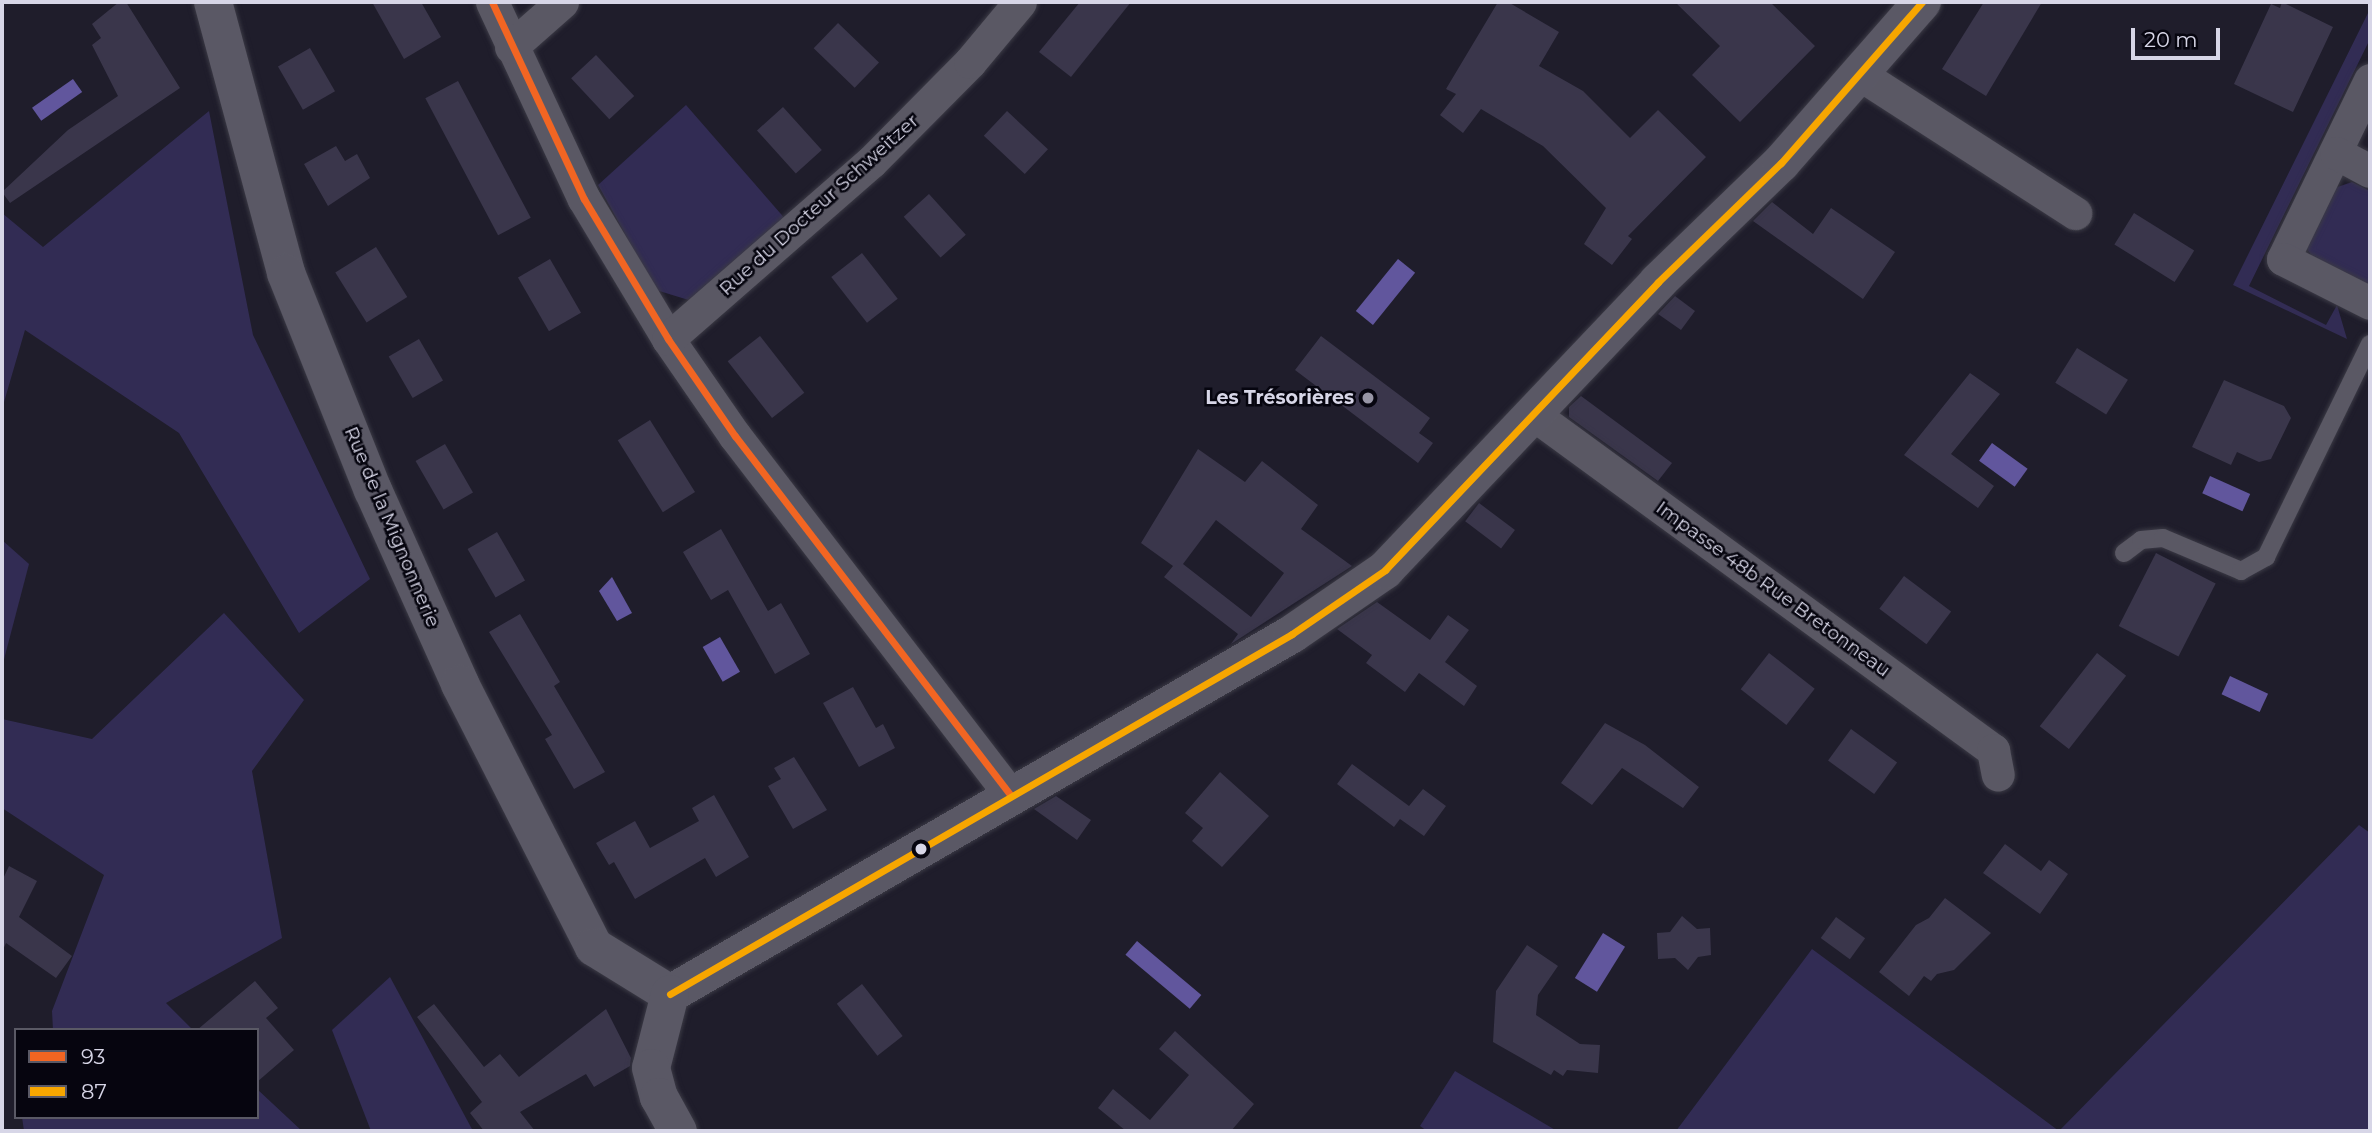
<!DOCTYPE html>
<meta charset="utf-8">
<style>
body{margin:0}
#map{position:relative;width:2372px;height:1133px;overflow:hidden;background:#1f1d2b;font-family:Montserrat,sans-serif}
div>[style]{position:absolute}
[style*='--x']{left:calc(var(--x)*1px);top:calc(var(--y)*1px);width:calc(var(--w)*1px);rotate:calc(var(--a)*1deg)}
.green>*{inset:0;background:#322c54}
.water>*{inset:0;background:#61569d;transform-origin:0 0}
.building>*{inset:0;background:#3a364b;transform-origin:0 0}
.roads{filter:drop-shadow(0 0 2px #3b3a45) drop-shadow(0 0 2px #3b3a45)}
.lane>*{height:18px;margin:-9px;padding:0 9px;transform-origin:9px;border-radius:9px;background:#5a5864}
.street>*{height:33px;margin:-16.5px;padding:0 16.5px;transform-origin:16.5px;border-radius:16.5px;background:#5a5864}
.secondary>*{height:38px;margin:-19px;padding:0 19px;transform-origin:19px;border-radius:19px;background:#5a5865}
.bus-1>*{height:7px;margin:-3.5px;padding:0 3.5px;transform-origin:3.5px;border-radius:3.5px;background:#f26522}
.bus-2>*{height:7px;margin:-3.5px;padding:0 3.5px;transform-origin:3.5px;border-radius:3.5px;background:#f7a600}
.dots>*{width:19px;height:19px;translate:-50% -50%;box-sizing:border-box;border:4px solid #06050f;border-radius:50%}
span{translate:-50% -50%;white-space:nowrap;text-align:center;line-height:1.15;-webkit-text-stroke:5px #06050f;paint-order:stroke}
.street-label{font-size:19px;color:#d7d6e7}
.poi-label{font-size:19px;color:#d7d6e7;font-weight:700}
.right{translate:-100% -50%;text-align:right}
.frame{position:absolute;inset:0;border:4px solid #d7d6e7;pointer-events:none}
.legend{position:absolute;left:14px;top:1028px;width:245px;height:91px;box-sizing:border-box;background:#06050f;border:2px solid #5a5965;margin:0;padding:9px 12px;list-style:none;font-size:21px;color:#d7d6e7}
.legend li{display:flex;align-items:center;gap:14px;height:35px}
.legend b{width:35px;border:2px solid #5a5965}
.scale{position:absolute;left:2131px;top:28px;width:89px;height:32px;box-sizing:border-box;border:4px solid #d7d6e7;border-top:0;padding-left:9px;font-size:21px;line-height:24px;white-space:nowrap;color:#d7d6e7;-webkit-text-stroke:5px #06050f;paint-order:stroke}
</style>
<div id="map">
<div class="green">
<div style="clip-path:polygon(2370px 9px,2370px 39px,2249px 286px,2326px 325px,2337px 305px,2347px 339px,2233px 285px)"></div>
<div style="clip-path:polygon(686px 105px,787px 221px,695px 302px,656px 290px,598px 185px)"></div>
<div style="clip-path:polygon(209px 111px,253px 335px,370px 579px,299px 633px,179px 433px,25px 330px,2px 409px,2px 213px,43px 247px)"></div>
<div style="clip-path:polygon(2352px 182px,2370px 191px,2370px 287px,2322px 272px,2300px 238px,2323px 192px)"></div>
<div style="clip-path:polygon(2px 540px,29px 564px,2px 667px)"></div>
<div style="clip-path:polygon(224px 613px,304px 700px,252px 771px,282px 938px,166px 1003px,193px 1030px,53px 1030px,52px 1011px,104px 875px,2px 808px,2px 719px,92px 739px)"></div>
<div style="clip-path:polygon(2359px 825px,2370px 833px,2370px 1131px,1676px 1131px,1812px 949px,2059px 1131px)"></div>
<div style="clip-path:polygon(390px 977px,473px 1131px,371px 1131px,332px 1030px)"></div>
<div style="clip-path:polygon(1455px 1071px,1557px 1131px,1427px 1131px,1420px 1126px)"></div>
<div style="clip-path:polygon(257px 1089px,302px 1131px,24px 1131px,22px 1117px,257px 1117px)"></div>
</div>
<div class="water">
<div style="left:73px;top:79px;width:16px;height:50px;rotate:55deg"></div>
<div style="left:1398px;top:259px;width:22px;height:67px;rotate:39deg"></div>
<div style="left:1992px;top:443px;width:44px;height:22px;rotate:36deg"></div>
<div style="left:2210px;top:476px;width:44px;height:19px;rotate:24deg"></div>
<div style="clip-path:polygon(612px 577px,632px 613px,617px 621px,599px 591px)"></div>
<div style="left:720px;top:637px;width:40px;height:20px;rotate:60deg"></div>
<div style="left:2230px;top:676px;width:42px;height:20px;rotate:25deg"></div>
<div style="left:1603px;top:933px;width:26px;height:53px;rotate:32deg"></div>
<div style="left:1137px;top:941px;width:84px;height:18px;rotate:40deg"></div>
</div>
<div class="building">
<div style="clip-path:polygon(119px 2px,126px 2px,180px 88px,10px 203px,2px 192px,68px 130px,118px 96px,92px 45px,101px 38px,92px 24px)"></div>
<div style="clip-path:polygon(372px 2px,421px 2px,441px 37px,404px 59px)"></div>
<div style="clip-path:polygon(1080px 2px,1131px 2px,1071px 77px,1039px 52px)"></div>
<div style="clip-path:polygon(1498px 2px,1508px 2px,1559px 32px,1539px 66px,1583px 91px,1630px 138px,1658px 110px,1706px 157px,1628px 236px,1632px 239px,1612px 265px,1584px 244px,1606px 208px,1543px 146px,1481px 109px,1463px 133px,1440px 115px,1456px 94px,1446px 89px)"></div>
<div style="clip-path:polygon(1675px 2px,1770px 2px,1815px 46px,1740px 122px,1692px 75px,1720px 46px)"></div>
<div style="clip-path:polygon(1984px 2px,2042px 2px,1986px 96px,1942px 69px)"></div>
<div style="clip-path:polygon(2282px 2px,2333px 27px,2293px 112px,2234px 84px,2271px 4px,2280px 8px)"></div>
<div style="left:838px;top:23px;width:57px;height:35px;rotate:44deg"></div>
<div style="left:310px;top:48px;width:50px;height:37px;rotate:60deg"></div>
<div style="left:596px;top:55px;width:56px;height:34px;rotate:47deg"></div>
<div style="left:458px;top:81px;width:155px;height:37px;rotate:62deg"></div>
<div style="left:783px;top:107px;width:58px;height:35px;rotate:48deg"></div>
<div style="left:1007px;top:111px;width:56px;height:34px;rotate:43deg"></div>
<div style="clip-path:polygon(336px 146px,345px 161px,357px 154px,370px 178px,328px 206px,304px 164px)"></div>
<div style="left:929px;top:194px;width:55px;height:34px;rotate:48deg"></div>
<div style="clip-path:polygon(1772px 202px,1813px 234px,1831px 208px,1895px 252px,1863px 299px,1753px 221px)"></div>
<div style="left:2134px;top:213px;width:71px;height:37px;rotate:32deg"></div>
<div style="left:376px;top:247px;width:59px;height:48px;rotate:58deg"></div>
<div style="left:862px;top:253px;width:58px;height:39px;rotate:52deg"></div>
<div style="left:550px;top:259px;width:62px;height:37px;rotate:60deg"></div>
<div style="clip-path:polygon(1675px 296px,1695px 311px,1681px 330px,1658px 314px)"></div>
<div style="left:760px;top:336px;width:72px;height:41px;rotate:52deg"></div>
<div style="clip-path:polygon(1321px 336px,1430px 418px,1419px 433px,1433px 443px,1418px 463px,1295px 370px)"></div>
<div style="left:419px;top:339px;width:48px;height:35px;rotate:60deg"></div>
<div style="left:2077px;top:348px;width:60px;height:41px;rotate:32deg"></div>
<div style="clip-path:polygon(1970px 373px,2000px 394px,1951px 454px,1994px 486px,1978px 508px,1904px 455px)"></div>
<div style="clip-path:polygon(2224px 380px,2284px 406px,2291px 418px,2271px 459px,2259px 462px,2237px 452px,2231px 465px,2192px 447px)"></div>
<div style="clip-path:polygon(1581px 396px,1672px 463px,1658px 481px,1569px 417px,1569px 407px)"></div>
<div style="left:650px;top:420px;width:85px;height:38px;rotate:58deg"></div>
<div style="left:445px;top:444px;width:56px;height:34px;rotate:60deg"></div>
<div style="clip-path:polygon(evenodd,1198px 449px,1245px 482px,1262px 461px,1318px 505px,1301px 529px,1352px 566px,1231px 644px,1238px 634px,1164px 577px,1173px 566px,1141px 543px,1198px 449px,1216px 520px,1284px 573px,1251px 617px,1183px 564px,1216px 520px)"></div>
<div style="left:1479px;top:503px;width:45px;height:23px;rotate:37deg"></div>
<div style="clip-path:polygon(721px 529px,768px 611px,781px 603px,810px 654px,775px 674px,728px 590px,711px 600px,683px 552px)"></div>
<div style="left:497px;top:532px;width:56px;height:34px;rotate:60deg"></div>
<div style="left:2156px;top:553px;width:67px;height:82px;rotate:27deg"></div>
<div style="left:1904px;top:576px;width:59px;height:41px;rotate:37deg"></div>
<div style="clip-path:polygon(1377px 602px,1430px 640px,1448px 615px,1469px 630px,1445px 662px,1477px 686px,1464px 706px,1419px 673px,1405px 692px,1366px 663px,1372px 655px,1337px 629px)"></div>
<div style="clip-path:polygon(520px 614px,560px 682px,554px 686px,605px 772px,574px 789px,545px 739px,552px 735px,489px 632px)"></div>
<div style="left:1769px;top:653px;width:58px;height:46px;rotate:38deg"></div>
<div style="left:2097px;top:653px;width:37px;height:93px;rotate:38deg"></div>
<div style="clip-path:polygon(853px 687px,876px 728px,883px 724px,895px 748px,859px 767px,823px 703px)"></div>
<div style="clip-path:polygon(1605px 723px,1645px 745px,1699px 787px,1683px 808px,1622px 768px,1592px 805px,1561px 783px)"></div>
<div style="left:1851px;top:729px;width:57px;height:39px;rotate:36deg"></div>
<div style="clip-path:polygon(794px 757px,827px 810px,793px 829px,768px 786px,781px 779px,774px 768px)"></div>
<div style="clip-path:polygon(1352px 764px,1409px 806px,1423px 789px,1446px 806px,1424px 836px,1400px 819px,1394px 827px,1337px 784px)"></div>
<div style="clip-path:polygon(1220px 772px,1269px 816px,1222px 867px,1192px 841px,1203px 828px,1185px 813px)"></div>
<div style="clip-path:polygon(714px 795px,749px 857px,716px 877px,705px 858px,635px 899px,614px 862px,609px 865px,596px 843px,635px 821px,650px 848px,699px 821px,692px 808px)"></div>
<div style="clip-path:polygon(1056px 796px,1091px 820px,1077px 840px,1034px 809px)"></div>
<div style="clip-path:polygon(2005px 844px,2041px 871px,2049px 860px,2068px 874px,2040px 914px,1983px 873px)"></div>
<div style="clip-path:polygon(9px 866px,37px 881px,19px 917px,72px 956px,56px 978px,6px 943px,2px 952px,2px 881px)"></div>
<div style="clip-path:polygon(1945px 898px,1991px 933px,1954px 970px,1937px 974px,1931px 981px,1924px 976px,1909px 996px,1879px 972px,1916px 925px,1929px 918px)"></div>
<div style="clip-path:polygon(1682px 916px,1697px 929px,1710px 928px,1711px 955px,1698px 957px,1688px 970px,1675px 958px,1658px 959px,1657px 933px,1670px 932px)"></div>
<div style="left:1836px;top:917px;width:36px;height:26px;rotate:36deg"></div>
<div style="clip-path:polygon(1527px 945px,1558px 966px,1538px 995px,1536px 1015px,1580px 1044px,1600px 1045px,1598px 1073px,1567px 1070px,1563px 1076px,1554px 1070px,1551px 1075px,1493px 1042px,1496px 991px)"></div>
<div style="clip-path:polygon(255px 981px,278px 1008px,266px 1018px,294px 1050px,257px 1082px,257px 1030px,197px 1030px)"></div>
<div style="left:862px;top:984px;width:66px;height:32px;rotate:52deg"></div>
<div style="clip-path:polygon(434px 1004px,484px 1067px,500px 1054px,519px 1077px,606px 1009px,631px 1058px,630px 1066px,594px 1087px,586px 1074px,520px 1112px,535px 1131px,484px 1131px,470px 1113px,482px 1102px,417px 1017px)"></div>
<div style="clip-path:polygon(1175px 1031px,1254px 1104px,1231px 1131px,1126px 1131px,1098px 1108px,1113px 1089px,1150px 1120px,1189px 1075px,1159px 1049px)"></div>
</div>
<div class="roads">
<div class="lane">
<div style="--x:2124;--y:553;--w:21;--a:-37"></div>
<div style="--x:2141;--y:540;--w:22;--a:-5"></div>
<div style="--x:2163;--y:538;--w:85;--a:22.9"></div>
<div style="--x:2241;--y:571;--w:29;--a:-29"></div>
<div style="--x:2266;--y:557;--w:237;--a:-64"></div>
</div>
<div class="street">
<div style="--x:492;--y:2;--w:217;--a:65"></div>
<div style="--x:584;--y:199;--w:163;--a:59"></div>
<div style="--x:668;--y:339;--w:118;--a:55.4"></div>
<div style="--x:735;--y:436;--w:451;--a:52.5"></div>
<div style="--x:511;--y:47;--w:68;--a:-41.4"></div>
<div style="--x:1861;--y:75;--w:255;--a:32.8"></div>
<div style="--x:2370;--y:80;--w:199;--a:115.9"></div>
<div style="--x:2283;--y:259;--w:97;--a:26.8"></div>
<div style="--x:2336;--y:153;--w:38;--a:28"></div>
<div style="--x:668;--y:339;--w:269;--a:-41.1"></div>
<div style="--x:871;--y:162;--w:141;--a:-45.3"></div>
<div style="--x:970;--y:62;--w:78;--a:-50.2"></div>
<div style="--x:1533;--y:414;--w:570;--a:36.15"></div>
<div style="--x:1993;--y:750;--w:25;--a:79"></div>
</div>
<div class="secondary">
<div style="--x:213;--y:2;--w:281;--a:74.9"></div>
<div style="--x:286;--y:273;--w:234;--a:68.2"></div>
<div style="--x:373;--y:490;--w:213;--a:65.8"></div>
<div style="--x:460;--y:684;--w:295;--a:63"></div>
<div style="--x:594;--y:947;--w:89;--a:31.7"></div>
<div style="--x:670;--y:994;--w:719;--a:-30.06"></div>
<div style="--x:1292;--y:634;--w:113;--a:-34.5"></div>
<div style="--x:1385;--y:570;--w:397;--a:-46.5"></div>
<div style="--x:1658;--y:282;--w:171;--a:-44.1"></div>
<div style="--x:1781;--y:163;--w:214;--a:-48.8"></div>
<div style="--x:670;--y:994;--w:76;--a:104.4"></div>
<div style="--x:651;--y:1068;--w:30;--a:75"></div>
<div style="--x:659;--y:1097;--w:39;--a:61"></div>
</div>
</div>
<div class="bus-1">
<div style="--x:492;--y:2;--w:217;--a:65"></div>
<div style="--x:584;--y:199;--w:163;--a:59"></div>
<div style="--x:668;--y:339;--w:118;--a:55.4"></div>
<div style="--x:735;--y:436;--w:451;--a:52.5"></div>
</div>
<div class="bus-2">
<div style="--x:670;--y:994;--w:719;--a:-30.06"></div>
<div style="--x:1292;--y:634;--w:113;--a:-34.5"></div>
<div style="--x:1385;--y:570;--w:397;--a:-46.5"></div>
<div style="--x:1658;--y:282;--w:171;--a:-44.1"></div>
<div style="--x:1781;--y:163;--w:214;--a:-48.8"></div>
</div>
<div class="dots">
<div style="left:1368px;top:398px;background:#9795a5"></div>
<div style="left:921px;top:849px;background:#d7d6e7"></div>
</div>
<div class="street-label">
<span style="left:819px;top:205px;rotate:-42deg">Rue du Docteur Schweitzer</span>
<span style="left:392px;top:527px;rotate:67deg">Rue de la Mignonnerie</span>
<span style="left:1773px;top:589px;rotate:36deg">Impasse 48b Rue Bretonneau</span>
</div>
<div class="poi-label">
<span class="right" style="left:1354px;top:398px">Les Trésorières</span>
</div>
<div class="frame"></div>
<ul class="legend">
<li><b style="height:9px;background:#f26522"></b>93</li>
<li><b style="height:9px;background:#f7a600"></b>87</li>
</ul>
<div class="scale">20 m</div>
</div>
